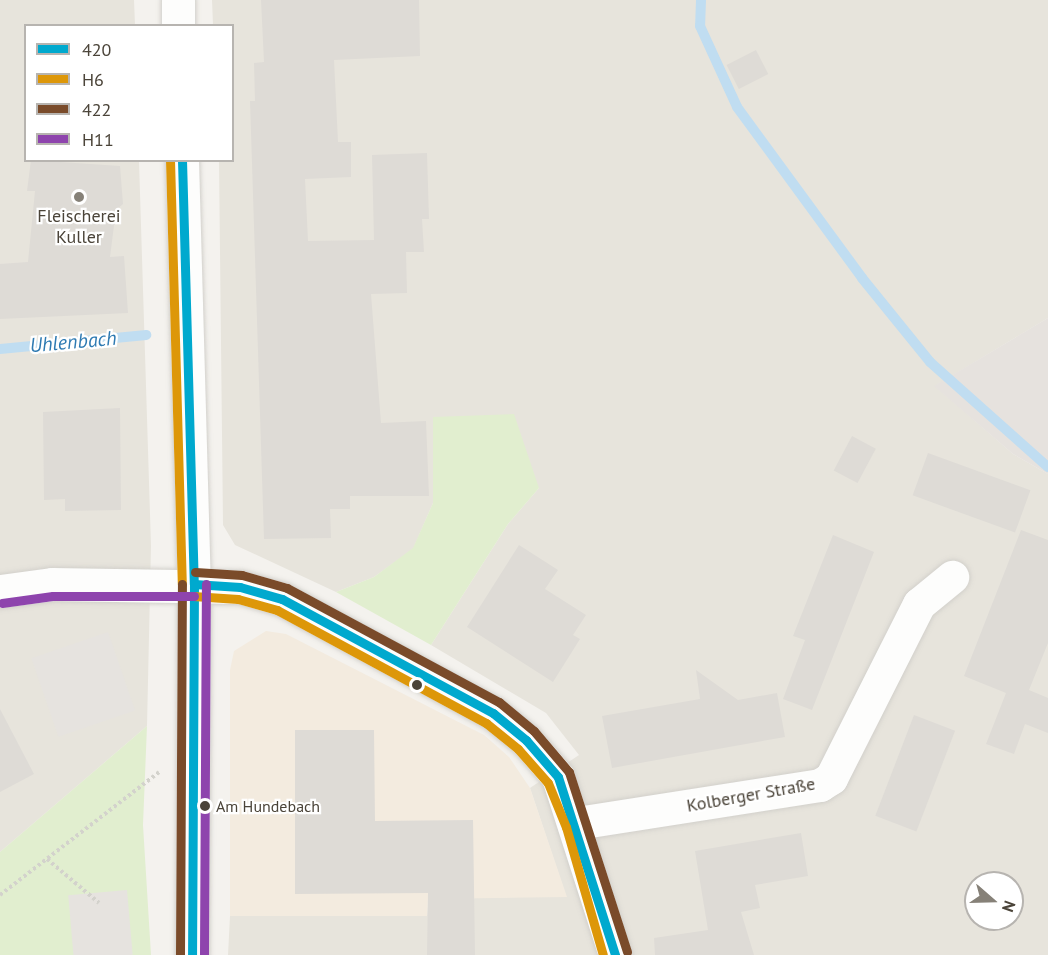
<!DOCTYPE html>
<meta charset="utf-8">
<style>
body{margin:0}
#map{position:relative;width:1048px;height:955px;overflow:hidden;background:#f4f2ee;font-family:"PT Sans",sans-serif}
div>[style]{position:absolute}
[style*='--x']{left:calc(var(--x)*1px);top:calc(var(--y)*1px);width:calc(var(--w)*1px);rotate:calc(var(--a)*1deg)}
.residential>*{inset:0;background:#e7e4dc}
.commercial>*{inset:0;background:#f3ebdf}
.industrial>*{inset:0;background:#e6e2de}
.green>*{inset:0;background:#e1eecf}
.parking>*{inset:0;background:#e6e3df;transform-origin:0 0}
.stream>*{height:10px;margin:-5px;padding:0 5px;transform-origin:5px;border-radius:5px;background:#c0ddf1}
.building>*{inset:0;background:#dedbd6;transform-origin:0 0}
.path>*{height:4px;margin-top:-2px;transform-origin:0;background:repeating-linear-gradient(90deg,#d3d2cc 0 3px,transparent 0 6px)}
.roads{filter:drop-shadow(0 0 2px #d2d0cb) drop-shadow(0 0 2px #d2d0cb)}
.minor>*{height:33px;margin:-16.5px;padding:0 16.5px;transform-origin:16.5px;border-radius:16.5px;background:#fdfdfc}
.bus-1>*{height:9px;margin:-4.5px;padding:0 4.5px;transform-origin:4.5px;border-radius:4.5px;background:#00a9ce}
.bus-2>*{height:9px;margin:-4.5px;padding:0 4.5px;transform-origin:4.5px;border-radius:4.5px;background:#dd9709}
.bus-3>*{height:9px;margin:-4.5px;padding:0 4.5px;transform-origin:4.5px;border-radius:4.5px;background:#7a4b2a}
.bus-4>*{height:9px;margin:-4.5px;padding:0 4.5px;transform-origin:4.5px;border-radius:4.5px;background:#8e44ad}
.dots>*{width:16px;height:16px;translate:-50% -50%;box-sizing:border-box;border:3px solid #fff;border-radius:50%}
span{translate:-50% -50%;white-space:nowrap;text-align:center;line-height:1.15;-webkit-text-stroke:4.5px #fff;paint-order:stroke}
.bus-label{font-size:16px;color:#4b4439}
.left{translate:0 -50%;text-align:left}
.poi-label{font-size:18px;color:#4b4439}
.street-label{font-size:18px;color:#4b4439}
.water-label{font-size:20px;color:#2e7ab2;font-style:italic}
.legend{position:absolute;left:24px;top:24px;width:210px;height:138px;box-sizing:border-box;background:#fff;border:2px solid #b7b4b0;margin:0;padding:8px 10px;list-style:none;font-size:18px;color:#4b4439}
.legend li{display:flex;align-items:center;gap:12px;height:30px}
.legend b{width:30px;border:2px solid #b7b4b0}
.north{position:absolute;left:964px;top:871px;width:60px;height:60px;box-sizing:border-box;background:#fff;border:2px solid #b7b4b0;border-radius:50%;rotate:110deg;font-size:16px;font-weight:700;line-height:24px;text-align:center;color:#4b4439}
.north::after{content:'';display:block;margin:auto;width:21px;height:27px;background:#868178;clip-path:polygon(50% 0,100% 100%,50% 72%,0 100%)}
</style>
<div id="map">
<div class="residential">
<div style="clip-path:polygon(0 0,134px 0,135px 25px,26px 26px,26px 160px,139px 161px,151px 546px,147px 726px,0 852px)"></div>
<div style="clip-path:polygon(evenodd,212px 0,1048px 0,1048px 318px,935px 386px,1013px 454px,1048px 474px,1048px 955px,228px 955px,230px 916px,427px 916px,428px 899px,566px 896px,530px 788px,579px 755px,546px 713px,431px 645px,508px 524px,539px 488px,433px 417px,433px 503px,413px 549px,374px 577px,336px 592px,235px 545px,223px 525px,219px 161px,232px 160px,232px 26px,213px 25px,212px 0,976px 883px,1012px 883px,1012px 919px,976px 919px,976px 883px)"></div>
</div>
<div class="commercial">
<div style="clip-path:polygon(266px 631px,286px 634px,484px 735px,509px 757px,530px 788px,567px 897px,428px 899px,427px 916px,230px 916px,230px 670px,234px 651px)"></div>
</div>
<div class="industrial">
<div style="clip-path:polygon(1048px 318px,1048px 474px,1013px 454px,934px 386px)"></div>
</div>
<div class="green">
<div style="clip-path:polygon(514px 414px,539px 488px,508px 524px,431px 645px,336px 592px,374px 577px,413px 548px,433px 503px,433px 417px)"></div>
<div style="clip-path:polygon(147px 726px,143px 825px,151px 955px,0 955px,0 852px)"></div>
</div>
<div class="parking">
<div style="left:108px;top:632px;width:83px;height:81px;rotate:71deg"></div>
<div style="left:127px;top:890px;width:65px;height:59px;rotate:85deg"></div>
</div>
<div class="stream">
<div style="--x:701;--y:0;--w:26;--a:92"></div>
<div style="--x:700;--y:26;--w:89;--a:65.4"></div>
<div style="--x:737;--y:107;--w:212;--a:53.8"></div>
<div style="--x:862;--y:278;--w:108;--a:51"></div>
<div style="--x:930;--y:362;--w:158;--a:41.7"></div>
<div style="--x:0;--y:349;--w:147;--a:-5.5"></div>
</div>
<div class="building">
<div style="clip-path:polygon(261px 0,419px 0,420px 56px,334px 60px,338px 142px,351px 142px,351px 177px,305px 179px,308px 241px,374px 240px,372px 155px,427px 153px,429px 219px,422px 219px,424px 252px,406px 252px,407px 293px,371px 294px,381px 423px,426px 421px,429px 496px,350px 496px,350px 509px,330px 509px,331px 538px,264px 539px,250px 101px,255px 101px,254px 63px,264px 62px)"></div>
<div style="left:756px;top:50px;width:27px;height:33px;rotate:63deg"></div>
<div style="clip-path:polygon(31px 160px,120px 166px,123px 204px,116px 210px,110px 257px,124px 256px,128px 313px,0 319px,0 264px,28px 262px,35px 191px,27px 191px)"></div>
<div style="clip-path:polygon(120px 408px,121px 510px,65px 511px,65px 499px,44px 500px,43px 412px)"></div>
<div style="left:852px;top:436px;width:27px;height:39px;rotate:28deg"></div>
<div style="left:928px;top:453px;width:109px;height:45px;rotate:20deg"></div>
<div style="clip-path:polygon(1021px 530px,1048px 540px,1048px 643px,1029px 690px,1048px 698px,1048px 733px,1025px 724px,1014px 754px,986px 744px,1006px 693px,964px 676px)"></div>
<div style="clip-path:polygon(833px 535px,874px 552px,812px 710px,783px 699px,805px 640px,793px 636px)"></div>
<div style="clip-path:polygon(519px 545px,558px 570px,545px 589px,586px 615px,573px 635px,580px 639px,553px 682px,467px 627px)"></div>
<div style="clip-path:polygon(696px 670px,738px 700px,777px 693px,785px 737px,612px 768px,602px 716px,700px 699px)"></div>
<div style="clip-path:polygon(0 709px,34px 774px,0 792px)"></div>
<div style="left:914px;top:715px;width:44px;height:108px;rotate:21deg"></div>
<div style="clip-path:polygon(295px 730px,374px 730px,375px 821px,473px 820px,475px 955px,427px 955px,428px 893px,295px 894px)"></div>
<div style="clip-path:polygon(801px 833px,808px 876px,755px 885px,760px 908px,741px 912px,754px 955px,655px 955px,654px 938px,708px 930px,695px 851px)"></div>
</div>
<div class="path">
<div style="--x:47;--y:859;--w:68;--a:40.2"></div>
<div style="--x:0;--y:895;--w:201;--a:-37.7"></div>
</div>
<div class="roads">
<div class="minor">
<div style="--x:178;--y:0;--w:26;--a:90"></div>
<div style="--x:182;--y:160;--w:424;--a:88.4"></div>
<div style="--x:194;--y:584;--w:371;--a:90.3"></div>
<div style="--x:0;--y:591;--w:52;--a:-7.7"></div>
<div style="--x:52;--y:584;--w:188;--a:0.9"></div>
<div style="--x:240;--y:587;--w:44;--a:15.9"></div>
<div style="--x:282;--y:599;--w:240;--a:28.4"></div>
<div style="--x:493;--y:713;--w:43;--a:39.3"></div>
<div style="--x:526;--y:740;--w:49;--a:49.1"></div>
<div style="--x:558;--y:777;--w:187;--a:72.2"></div>
<div style="--x:577;--y:823;--w:246;--a:-8.9"></div>
<div style="--x:820;--y:785;--w:13;--a:-32"></div>
<div style="--x:831;--y:778;--w:195;--a:-63.2"></div>
<div style="--x:919;--y:604;--w:43;--a:-39.3"></div>
</div>
</div>
<div class="bus-1">
<div style="--x:182;--y:160;--w:424;--a:88.4"></div>
<div style="--x:194;--y:584;--w:371;--a:90.3"></div>
<div style="--x:194;--y:584;--w:46;--a:3.7"></div>
<div style="--x:240;--y:587;--w:44;--a:15.9"></div>
<div style="--x:282;--y:599;--w:240;--a:28.4"></div>
<div style="--x:493;--y:713;--w:43;--a:39.3"></div>
<div style="--x:526;--y:740;--w:49;--a:49.1"></div>
<div style="--x:558;--y:777;--w:187;--a:72.2"></div>
</div>
<div class="bus-2">
<div style="--x:170;--y:160;--w:424;--a:88.4"></div>
<div style="--x:193;--y:596;--w:45;--a:3.8"></div>
<div style="--x:238;--y:599;--w:41;--a:15.8"></div>
<div style="--x:277;--y:610;--w:238;--a:28.4"></div>
<div style="--x:486;--y:723;--w:41;--a:39.1"></div>
<div style="--x:518;--y:749;--w:45;--a:48.6"></div>
<div style="--x:548;--y:783;--w:48;--a:67.8"></div>
<div style="--x:566;--y:827;--w:133;--a:73.9"></div>
</div>
<div class="bus-3">
<div style="--x:195;--y:572;--w:47;--a:3.7"></div>
<div style="--x:242;--y:575;--w:47;--a:16.1"></div>
<div style="--x:287;--y:588;--w:241;--a:28.3"></div>
<div style="--x:499;--y:702;--w:45;--a:39.6"></div>
<div style="--x:534;--y:731;--w:54;--a:49.5"></div>
<div style="--x:569;--y:772;--w:189;--a:72.1"></div>
<div style="--x:180;--y:955;--w:371;--a:-89.7"></div>
</div>
<div class="bus-4">
<div style="--x:2;--y:603;--w:51;--a:-7.8"></div>
<div style="--x:53;--y:596;--w:141;--a:0"></div>
<div style="--x:204;--y:955;--w:371;--a:-89.7"></div>
</div>
<div class="dots">
<div style="left:79px;top:197px;background:#868178"></div>
<div style="left:417px;top:685px;background:#4b4439"></div>
<div style="left:205px;top:806px;background:#4b4439"></div>
</div>
<div class="bus-label">
<span class="left" style="left:216px;top:806px">Am Hundebach</span>
</div>
<div class="poi-label">
<span style="left:79px;top:227px">Fleischerei<br>Kuller</span>
</div>
<div class="street-label">
<span style="left:751px;top:795px;rotate:-10deg">Kolberger Straße</span>
</div>
<div class="water-label">
<span style="left:73px;top:342px;rotate:-5deg">Uhlenbach</span>
</div>
<ul class="legend">
<li><b style="height:8px;background:#00a9ce"></b>420</li>
<li><b style="height:8px;background:#dd9709"></b>H6</li>
<li><b style="height:8px;background:#7a4b2a"></b>422</li>
<li><b style="height:8px;background:#8e44ad"></b>H11</li>
</ul>
<div class="north">N</div>
</div>
